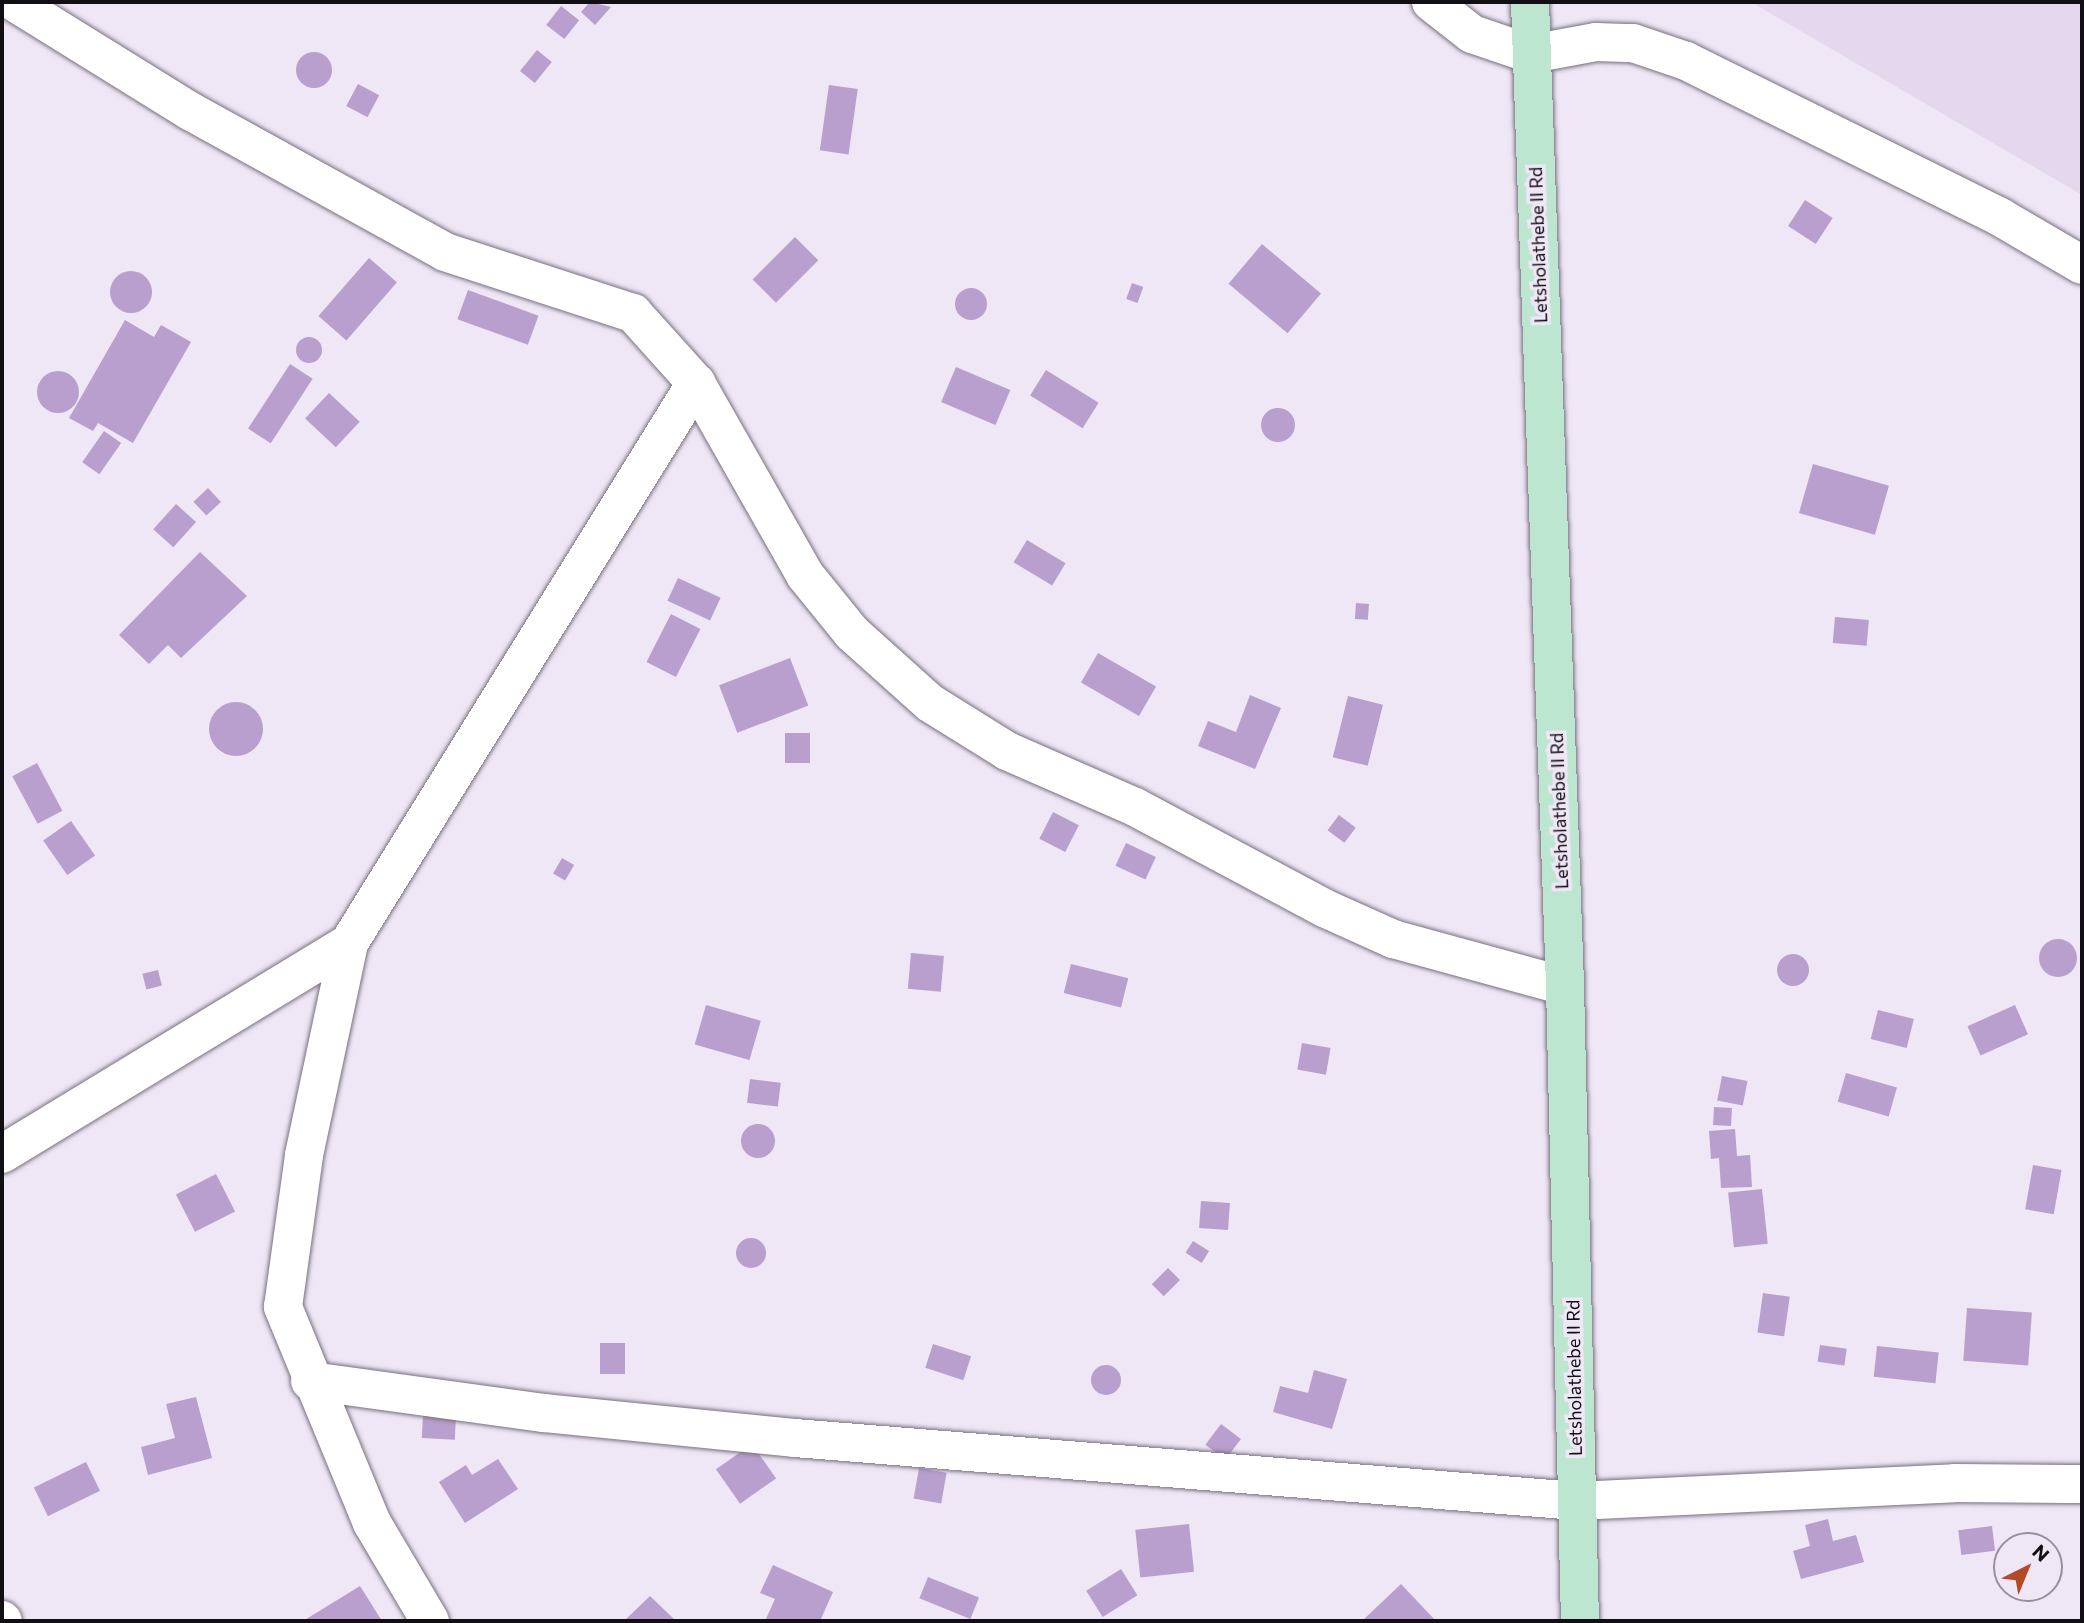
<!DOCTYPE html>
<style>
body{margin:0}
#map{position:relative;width:2084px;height:1623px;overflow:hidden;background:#efe6f6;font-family:Commissioner,sans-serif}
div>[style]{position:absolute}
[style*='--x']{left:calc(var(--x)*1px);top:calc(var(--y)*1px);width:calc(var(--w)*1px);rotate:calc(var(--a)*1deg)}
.built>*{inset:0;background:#e5d8ee}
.building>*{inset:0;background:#b99fcd;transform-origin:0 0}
.round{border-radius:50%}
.roads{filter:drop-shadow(0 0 2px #78707e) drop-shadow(0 0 2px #78707e)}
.street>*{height:38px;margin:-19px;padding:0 19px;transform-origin:19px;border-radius:19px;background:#fff}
.secondary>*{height:38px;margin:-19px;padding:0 19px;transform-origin:19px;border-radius:19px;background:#bce6d0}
span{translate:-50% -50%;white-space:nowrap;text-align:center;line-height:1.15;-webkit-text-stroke:7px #efe6f6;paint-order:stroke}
.street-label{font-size:18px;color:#120f14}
.frame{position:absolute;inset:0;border:4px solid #120f14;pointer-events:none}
.north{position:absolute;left:1993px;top:1532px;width:70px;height:70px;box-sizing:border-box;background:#efe6f6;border:2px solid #97909c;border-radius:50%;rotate:43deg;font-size:19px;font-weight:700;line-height:28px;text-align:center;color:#120f14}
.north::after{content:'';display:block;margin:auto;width:24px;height:32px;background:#b24a28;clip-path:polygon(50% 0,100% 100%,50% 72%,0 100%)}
</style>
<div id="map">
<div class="built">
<div style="clip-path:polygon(1751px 2px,2082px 2px,2082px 195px)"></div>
</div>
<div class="building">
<div style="clip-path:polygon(590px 2px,611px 7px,595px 25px,581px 12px)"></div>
<div style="left:561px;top:6px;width:23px;height:24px;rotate:38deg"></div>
<div style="left:537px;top:50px;width:19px;height:27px;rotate:39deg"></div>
<div class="round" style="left:296px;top:52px;width:36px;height:36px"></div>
<div style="left:358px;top:84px;width:24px;height:25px;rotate:28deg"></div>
<div style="left:829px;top:85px;width:29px;height:66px;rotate:8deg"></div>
<div style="left:1805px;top:200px;width:33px;height:31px;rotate:33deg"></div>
<div style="left:795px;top:237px;width:33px;height:60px;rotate:45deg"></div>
<div style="left:1262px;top:244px;width:77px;height:52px;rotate:40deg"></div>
<div style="left:369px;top:258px;width:37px;height:77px;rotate:41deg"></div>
<div class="round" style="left:110px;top:271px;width:42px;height:42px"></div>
<div style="left:1132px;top:283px;width:12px;height:17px;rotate:20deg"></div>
<div class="round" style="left:955px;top:288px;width:32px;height:32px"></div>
<div style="left:468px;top:290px;width:75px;height:31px;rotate:20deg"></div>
<div style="clip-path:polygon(125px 320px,154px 337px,161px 325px,191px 342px,133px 443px,98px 423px,93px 431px,69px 418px)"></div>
<div class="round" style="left:296px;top:337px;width:26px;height:26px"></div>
<div style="left:290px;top:364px;width:27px;height:77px;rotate:33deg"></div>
<div style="left:956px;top:367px;width:59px;height:38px;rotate:23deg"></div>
<div style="left:1046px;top:370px;width:62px;height:30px;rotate:32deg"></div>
<div class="round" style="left:37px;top:371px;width:42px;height:42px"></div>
<div style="left:329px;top:393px;width:42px;height:35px;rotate:43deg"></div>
<div class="round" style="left:1261px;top:408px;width:34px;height:34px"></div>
<div style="left:104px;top:431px;width:21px;height:38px;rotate:35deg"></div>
<div style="left:1813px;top:464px;width:79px;height:51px;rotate:16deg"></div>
<div style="left:208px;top:488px;width:19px;height:20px;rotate:47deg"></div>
<div style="left:176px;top:504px;width:27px;height:34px;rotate:42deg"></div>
<div style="left:1027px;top:540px;width:45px;height:26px;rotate:31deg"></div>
<div style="clip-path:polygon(200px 552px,247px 596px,181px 658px,168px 645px,149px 664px,119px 635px)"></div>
<div style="left:678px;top:578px;width:47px;height:25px;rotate:25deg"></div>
<div style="left:1356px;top:603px;width:13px;height:16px;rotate:4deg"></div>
<div style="left:671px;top:614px;width:33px;height:54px;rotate:27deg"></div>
<div style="left:1835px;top:617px;width:34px;height:26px;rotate:5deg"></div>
<div style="left:1098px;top:653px;width:67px;height:34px;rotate:30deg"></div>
<div style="left:790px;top:658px;width:51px;height:76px;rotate:69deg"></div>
<div style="clip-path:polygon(1250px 695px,1281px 708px,1255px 769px,1198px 746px,1208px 721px,1236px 732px)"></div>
<div style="left:1348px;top:696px;width:36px;height:63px;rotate:14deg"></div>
<div class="round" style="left:209px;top:702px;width:54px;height:54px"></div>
<div style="left:785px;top:733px;width:25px;height:30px"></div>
<div style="left:37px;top:763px;width:54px;height:28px;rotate:62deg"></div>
<div style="left:1053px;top:812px;width:29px;height:30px;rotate:27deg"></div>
<div style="left:1339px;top:815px;width:21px;height:19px;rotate:37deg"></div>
<div style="left:71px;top:821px;width:42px;height:34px;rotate:55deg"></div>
<div style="left:1126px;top:843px;width:33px;height:25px;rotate:25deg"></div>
<div style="left:562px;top:858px;width:14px;height:18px;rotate:30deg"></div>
<div class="round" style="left:2039px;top:939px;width:38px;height:38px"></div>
<div style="left:911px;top:953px;width:33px;height:36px;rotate:5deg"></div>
<div class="round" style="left:1777px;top:954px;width:32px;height:32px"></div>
<div style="left:1071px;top:964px;width:59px;height:30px;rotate:14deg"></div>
<div style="left:158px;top:970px;width:16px;height:16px;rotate:76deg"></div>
<div style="left:706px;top:1005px;width:57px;height:41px;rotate:16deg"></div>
<div style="left:2015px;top:1005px;width:32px;height:52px;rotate:66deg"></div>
<div style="left:1878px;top:1010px;width:37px;height:30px;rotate:14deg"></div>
<div style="left:1302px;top:1043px;width:29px;height:27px;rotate:10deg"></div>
<div style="left:1846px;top:1073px;width:53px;height:30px;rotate:16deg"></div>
<div style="left:1722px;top:1076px;width:26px;height:25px;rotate:11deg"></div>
<div style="left:750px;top:1079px;width:31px;height:24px;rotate:7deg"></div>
<div style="left:1714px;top:1107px;width:18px;height:18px;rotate:3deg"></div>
<div class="round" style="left:741px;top:1124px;width:34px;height:34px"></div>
<div style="clip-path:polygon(1735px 1129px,1737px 1156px,1750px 1155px,1752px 1187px,1721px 1188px,1719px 1158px,1711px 1159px,1709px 1131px)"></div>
<div style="left:2033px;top:1165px;width:29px;height:45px;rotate:10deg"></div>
<div style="left:216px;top:1174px;width:42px;height:45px;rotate:63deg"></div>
<div style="left:1762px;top:1189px;width:55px;height:34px;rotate:84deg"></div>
<div style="left:1201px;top:1201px;width:29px;height:27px;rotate:4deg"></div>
<div class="round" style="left:736px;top:1238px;width:30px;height:30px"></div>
<div style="left:1193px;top:1241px;width:19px;height:14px;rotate:32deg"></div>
<div style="left:1168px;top:1268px;width:17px;height:23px;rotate:45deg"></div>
<div style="left:1763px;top:1293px;width:27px;height:40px;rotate:8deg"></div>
<div style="left:1967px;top:1308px;width:65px;height:53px;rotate:4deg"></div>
<div style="left:600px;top:1343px;width:25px;height:31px"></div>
<div style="left:933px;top:1344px;width:40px;height:25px;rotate:18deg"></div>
<div style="left:1820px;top:1345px;width:27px;height:17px;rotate:8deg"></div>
<div style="left:1877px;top:1346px;width:62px;height:31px;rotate:6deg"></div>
<div class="round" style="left:1091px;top:1365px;width:30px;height:30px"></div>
<div style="clip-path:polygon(1314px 1370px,1347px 1379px,1332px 1429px,1273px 1412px,1280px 1386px,1308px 1393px)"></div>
<div style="clip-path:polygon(196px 1397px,212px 1458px,148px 1475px,141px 1447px,175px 1438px,166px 1404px)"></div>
<div style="left:423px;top:1415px;width:33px;height:23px;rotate:3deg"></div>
<div style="left:1221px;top:1424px;width:25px;height:26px;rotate:37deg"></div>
<div style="left:752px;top:1444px;width:42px;height:44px;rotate:55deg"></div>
<div style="clip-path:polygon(498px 1459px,518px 1489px,465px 1523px,439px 1482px,466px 1465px,472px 1475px)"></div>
<div style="left:86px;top:1462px;width:32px;height:58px;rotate:64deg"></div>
<div style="left:919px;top:1468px;width:28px;height:31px;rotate:10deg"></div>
<div style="clip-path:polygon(1828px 1519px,1833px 1541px,1856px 1535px,1864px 1562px,1801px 1579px,1793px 1551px,1810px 1546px,1805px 1525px)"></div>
<div style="left:1189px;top:1524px;width:48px;height:54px;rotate:84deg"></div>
<div style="left:1992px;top:1526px;width:25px;height:34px;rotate:83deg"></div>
<div style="clip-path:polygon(773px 1565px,833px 1592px,820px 1621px,765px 1621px,775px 1599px,760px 1593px)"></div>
<div style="left:1121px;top:1569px;width:31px;height:41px;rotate:58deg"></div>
<div style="left:928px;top:1577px;width:55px;height:23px;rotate:22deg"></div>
<div style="clip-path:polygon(1401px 1584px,1436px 1621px,1362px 1621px)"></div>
<div style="clip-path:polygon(360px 1586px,382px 1621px,303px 1621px)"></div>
<div style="clip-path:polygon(650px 1596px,676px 1621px,624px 1621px)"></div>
</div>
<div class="roads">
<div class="street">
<div style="--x:14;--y:2;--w:207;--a:31.8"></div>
<div style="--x:190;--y:111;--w:291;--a:28.9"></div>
<div style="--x:445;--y:252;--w:198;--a:18"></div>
<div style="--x:633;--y:313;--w:94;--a:48"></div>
<div style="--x:696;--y:383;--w:221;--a:60.4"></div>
<div style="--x:805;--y:575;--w:75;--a:51"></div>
<div style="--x:852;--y:633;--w:105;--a:41.9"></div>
<div style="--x:930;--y:703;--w:91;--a:31.9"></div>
<div style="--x:1007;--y:751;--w:140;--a:23.6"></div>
<div style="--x:1135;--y:807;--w:214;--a:28.1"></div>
<div style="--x:1324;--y:908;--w:76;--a:24.2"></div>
<div style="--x:1393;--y:939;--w:178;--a:15.3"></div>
<div style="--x:1431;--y:2;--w:52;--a:38"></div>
<div style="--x:1472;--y:34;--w:62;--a:18.7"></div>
<div style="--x:1531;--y:54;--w:66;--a:-10.5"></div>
<div style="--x:1596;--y:42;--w:37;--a:2"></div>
<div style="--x:1633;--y:43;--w:56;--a:18.8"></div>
<div style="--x:1686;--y:61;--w:351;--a:26.4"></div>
<div style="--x:2000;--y:217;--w:95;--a:30.3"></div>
<div style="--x:2;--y:1154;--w:406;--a:-31.3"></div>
<div style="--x:310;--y:1381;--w:236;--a:7.8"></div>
<div style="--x:544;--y:1413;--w:252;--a:5.7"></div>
<div style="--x:795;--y:1438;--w:784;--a:4.61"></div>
<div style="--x:1576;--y:1501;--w:379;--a:-2.7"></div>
<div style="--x:1955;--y:1483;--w:127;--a:0.5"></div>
<div style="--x:2;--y:1620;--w:1;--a:45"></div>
<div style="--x:430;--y:1621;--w:114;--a:-120.6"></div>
<div style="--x:372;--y:1523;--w:234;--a:-112.4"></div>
<div style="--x:283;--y:1307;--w:153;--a:-82.1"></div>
<div style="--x:304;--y:1155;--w:217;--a:-78"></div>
<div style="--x:349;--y:943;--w:659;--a:-58.22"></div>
</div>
<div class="secondary">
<div style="--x:1530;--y:2;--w:985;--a:87.96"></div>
<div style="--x:1565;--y:986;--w:635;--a:88.65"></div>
</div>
</div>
<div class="street-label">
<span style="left:1538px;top:245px;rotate:-92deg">Letsholathebe II Rd</span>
<span style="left:1559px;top:811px;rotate:-92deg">Letsholathebe II Rd</span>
<span style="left:1574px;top:1378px;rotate:-91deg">Letsholathebe II Rd</span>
</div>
<div class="frame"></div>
<div class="north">N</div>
</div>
